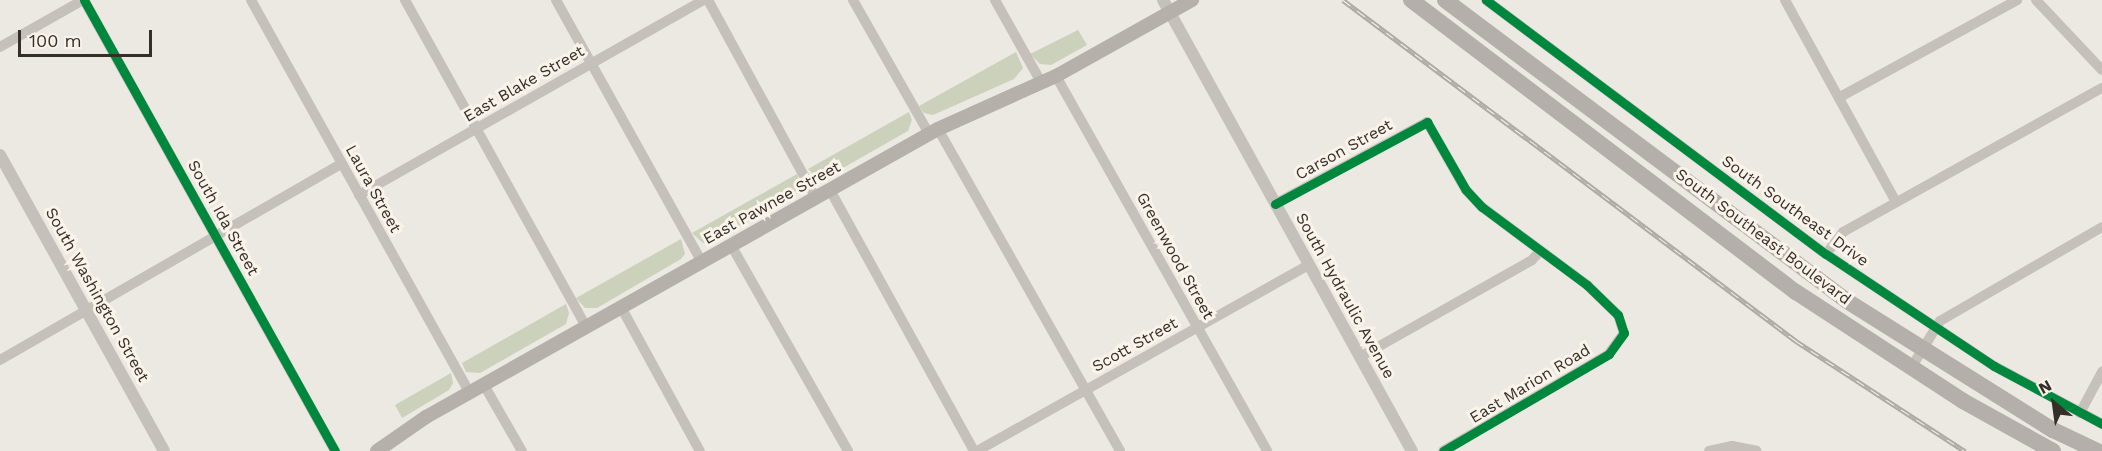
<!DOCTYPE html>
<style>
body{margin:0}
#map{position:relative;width:2102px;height:451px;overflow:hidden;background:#ece8e2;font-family:"Work Sans",sans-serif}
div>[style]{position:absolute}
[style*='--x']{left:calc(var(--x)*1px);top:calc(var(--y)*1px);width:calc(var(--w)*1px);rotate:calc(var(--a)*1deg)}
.green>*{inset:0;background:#ccd1bc}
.minor>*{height:10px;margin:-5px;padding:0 5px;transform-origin:5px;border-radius:5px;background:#c5c0ba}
.tertiary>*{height:12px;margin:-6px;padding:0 6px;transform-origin:6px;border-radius:6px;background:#c5c0ba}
.secondary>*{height:14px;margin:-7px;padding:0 7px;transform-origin:7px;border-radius:7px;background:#b6b0ab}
.primary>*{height:16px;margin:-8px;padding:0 8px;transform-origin:8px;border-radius:8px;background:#b4afaa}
.rail>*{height:5px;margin-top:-2.5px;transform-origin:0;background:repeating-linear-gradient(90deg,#f9f3e9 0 9px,#ada9a5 0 18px);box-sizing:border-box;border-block:2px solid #ada9a5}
.cycleway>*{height:9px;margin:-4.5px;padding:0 4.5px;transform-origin:4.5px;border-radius:4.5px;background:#00873e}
span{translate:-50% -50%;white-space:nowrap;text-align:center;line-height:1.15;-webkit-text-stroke:6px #f9f3e9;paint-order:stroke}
.street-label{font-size:16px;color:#362e29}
.north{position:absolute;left:2024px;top:373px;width:60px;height:60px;-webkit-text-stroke:4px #f9f3e9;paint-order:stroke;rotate:331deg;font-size:16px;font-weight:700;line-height:24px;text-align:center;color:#362e29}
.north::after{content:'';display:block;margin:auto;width:21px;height:27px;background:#362e29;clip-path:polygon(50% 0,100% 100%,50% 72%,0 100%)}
.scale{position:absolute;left:18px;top:30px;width:134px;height:27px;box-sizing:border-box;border:3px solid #362e29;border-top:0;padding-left:8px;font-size:18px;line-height:21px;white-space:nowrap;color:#362e29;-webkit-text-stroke:4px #f9f3e9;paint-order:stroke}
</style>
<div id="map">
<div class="green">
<div style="clip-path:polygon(1078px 30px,1087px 45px,1051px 65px,1040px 64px,1030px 54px)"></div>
<div style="clip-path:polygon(1016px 52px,1023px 68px,1014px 79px,933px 115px,924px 113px,919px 106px)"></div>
<div style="clip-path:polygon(909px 112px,912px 120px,908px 131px,827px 177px,817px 178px,808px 169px)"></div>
<div style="clip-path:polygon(797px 174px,802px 187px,799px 193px,713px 241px,703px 243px,692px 233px)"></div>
<div style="clip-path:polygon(681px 239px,685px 254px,681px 259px,597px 308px,585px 308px,576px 298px)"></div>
<div style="clip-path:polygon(566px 304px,569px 313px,566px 324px,480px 373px,466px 372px,462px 363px)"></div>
<div style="clip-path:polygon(451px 373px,453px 383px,449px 390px,402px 418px,395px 405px)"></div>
</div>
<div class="minor">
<div style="--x:84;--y:0;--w:516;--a:60.9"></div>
<div style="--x:251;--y:0;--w:450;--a:60.9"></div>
<div style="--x:405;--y:0;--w:374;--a:61"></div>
<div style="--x:556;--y:0;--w:299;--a:60.9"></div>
<div style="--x:708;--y:0;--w:226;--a:61.4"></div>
<div style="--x:853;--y:0;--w:154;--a:60.4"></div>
<div style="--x:995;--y:0;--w:94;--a:60.7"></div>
<div style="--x:1486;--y:0;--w:424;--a:36.8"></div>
<div style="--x:1826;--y:254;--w:202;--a:33.7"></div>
<div style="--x:1994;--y:366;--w:123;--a:28.2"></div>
<div style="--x:1785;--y:0;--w:230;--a:61.2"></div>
<div style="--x:2036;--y:0;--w:96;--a:46.7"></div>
<div style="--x:0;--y:47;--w:95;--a:-29.5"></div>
<div style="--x:1056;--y:76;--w:430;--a:60.6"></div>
<div style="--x:1840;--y:97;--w:202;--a:-28.7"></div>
<div style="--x:938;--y:129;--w:370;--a:60.5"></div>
<div style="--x:830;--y:190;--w:298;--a:61.1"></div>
<div style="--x:359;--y:195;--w:396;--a:-29.5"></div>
<div style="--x:1275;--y:204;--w:173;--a:-28.3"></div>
<div style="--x:1427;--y:122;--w:78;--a:60.2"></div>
<div style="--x:1466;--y:190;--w:23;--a:47"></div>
<div style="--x:1482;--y:207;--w:131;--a:36.6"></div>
<div style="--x:1587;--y:285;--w:43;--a:44.1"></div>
<div style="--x:1618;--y:315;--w:19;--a:72"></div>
<div style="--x:1624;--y:333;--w:26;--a:126"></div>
<div style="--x:1609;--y:354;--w:192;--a:149.7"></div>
<div style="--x:731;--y:245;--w:237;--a:60.4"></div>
<div style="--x:1826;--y:254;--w:28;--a:-52"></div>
<div style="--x:1843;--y:232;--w:296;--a:-29.1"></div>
<div style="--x:621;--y:307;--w:164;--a:61.3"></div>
<div style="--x:1360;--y:357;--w:197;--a:-29.4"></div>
<div style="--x:1532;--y:260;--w:12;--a:-48"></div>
<div style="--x:0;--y:360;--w:393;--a:-29.9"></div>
<div style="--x:1911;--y:368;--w:55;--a:-58.3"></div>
<div style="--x:1940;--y:321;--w:187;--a:-30.1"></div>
<div style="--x:484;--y:385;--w:76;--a:60.1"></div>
<div style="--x:2080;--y:413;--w:47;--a:-61.8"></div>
<div style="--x:977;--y:451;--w:381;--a:-29.3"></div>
<div style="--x:1709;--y:451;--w:24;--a:-12"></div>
<div style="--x:1732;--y:446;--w:25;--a:11"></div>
</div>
<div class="tertiary">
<div style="--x:1163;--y:0;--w:515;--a:61.1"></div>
<div style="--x:0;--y:155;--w:338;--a:61"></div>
</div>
<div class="secondary">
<div style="--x:377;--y:451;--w:60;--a:-34.8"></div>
<div style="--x:426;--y:417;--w:587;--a:-29.36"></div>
<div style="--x:938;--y:129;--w:129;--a:-24.2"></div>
<div style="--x:1056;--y:76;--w:156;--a:-29.2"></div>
</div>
<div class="primary">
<div style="--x:1411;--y:0;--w:483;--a:37.2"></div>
<div style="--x:1796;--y:292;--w:199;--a:33.1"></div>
<div style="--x:1963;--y:401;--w:103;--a:29.1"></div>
<div style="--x:1445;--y:0;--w:502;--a:36.82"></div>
<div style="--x:1847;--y:301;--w:243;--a:32.1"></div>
<div style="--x:2053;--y:430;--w:49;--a:25.5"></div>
</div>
<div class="rail">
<div style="--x:1343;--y:0;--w:567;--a:36.97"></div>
<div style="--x:1796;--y:341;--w:202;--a:33.1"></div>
</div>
<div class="cycleway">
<div style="--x:84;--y:0;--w:516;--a:60.9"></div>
<div style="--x:1486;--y:0;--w:424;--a:36.8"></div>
<div style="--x:1826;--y:254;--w:202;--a:33.7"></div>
<div style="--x:1994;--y:366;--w:123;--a:28.2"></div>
<div style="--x:1275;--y:204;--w:173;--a:-28.3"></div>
<div style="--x:1427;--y:122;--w:78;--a:60.2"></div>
<div style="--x:1466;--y:190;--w:23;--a:47"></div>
<div style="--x:1482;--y:207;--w:131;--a:36.6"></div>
<div style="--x:1587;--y:285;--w:43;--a:44.1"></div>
<div style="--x:1618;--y:315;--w:19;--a:72"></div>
<div style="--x:1624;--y:333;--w:26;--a:126"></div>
<div style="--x:1609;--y:354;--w:192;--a:149.7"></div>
</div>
<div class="street-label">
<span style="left:524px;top:84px;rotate:-30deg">East Blake Street</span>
<span style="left:1344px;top:150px;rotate:-29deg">Carson Street</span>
<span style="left:373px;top:189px;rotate:61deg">Laura Street</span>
<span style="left:772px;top:203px;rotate:-29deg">East Pawnee Street</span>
<span style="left:1795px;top:211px;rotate:36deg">South Southeast Drive</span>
<span style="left:223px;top:218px;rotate:61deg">South Ida Street</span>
<span style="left:1763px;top:237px;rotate:37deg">South Southeast Boulevard</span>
<span style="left:1175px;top:256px;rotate:61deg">Greenwood Street</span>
<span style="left:97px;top:295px;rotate:61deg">South Washington Street</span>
<span style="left:1345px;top:296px;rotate:61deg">South Hydraulic Avenue</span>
<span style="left:1135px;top:345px;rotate:-29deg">Scott Street</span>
<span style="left:1530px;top:384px;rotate:-31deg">East Marion Road</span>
</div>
<div class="north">N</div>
<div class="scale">100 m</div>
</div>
